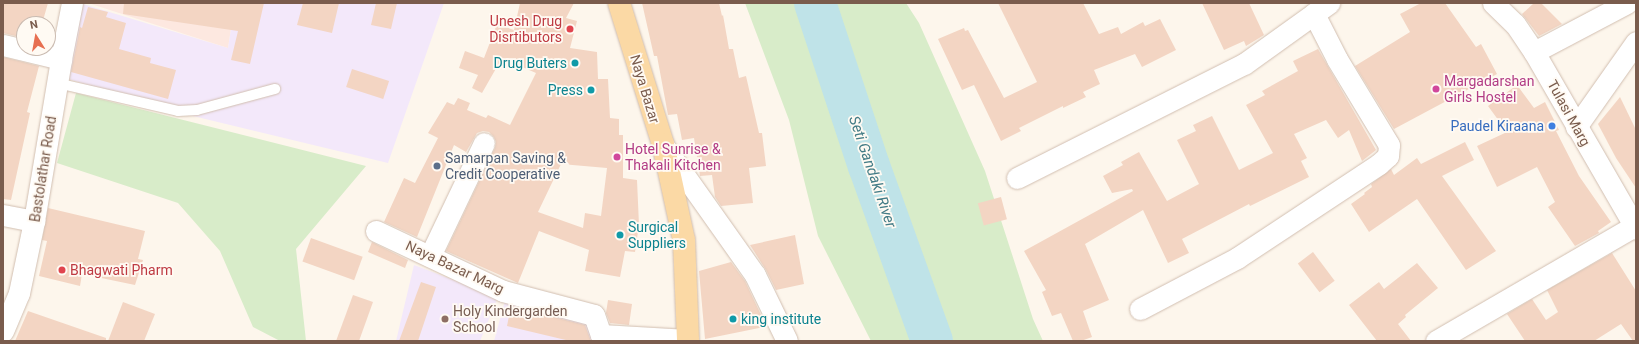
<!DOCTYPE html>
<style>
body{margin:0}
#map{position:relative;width:1639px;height:344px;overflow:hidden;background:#fdf6ec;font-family:Roboto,sans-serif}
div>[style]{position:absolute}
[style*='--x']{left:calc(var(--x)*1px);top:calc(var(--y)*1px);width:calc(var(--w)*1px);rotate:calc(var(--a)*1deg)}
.commercial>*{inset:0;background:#fde8e0}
.education>*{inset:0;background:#f3e8fa}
.green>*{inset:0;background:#d8ecc9}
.river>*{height:42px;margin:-21px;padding:0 21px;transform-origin:21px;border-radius:21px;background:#bfe3e8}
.building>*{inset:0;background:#f3d5c3;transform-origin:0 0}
.roads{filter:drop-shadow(0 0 1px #d1beb0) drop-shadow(0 0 1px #d1beb0)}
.service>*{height:10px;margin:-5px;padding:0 5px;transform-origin:5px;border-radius:5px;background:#fff}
.minor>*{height:21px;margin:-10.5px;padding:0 10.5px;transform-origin:10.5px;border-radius:10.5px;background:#fff}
.primary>*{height:22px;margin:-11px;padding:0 11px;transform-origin:11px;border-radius:11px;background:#fbd9a5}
.dots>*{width:11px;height:11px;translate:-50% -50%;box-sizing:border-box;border:2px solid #fffaf3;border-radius:50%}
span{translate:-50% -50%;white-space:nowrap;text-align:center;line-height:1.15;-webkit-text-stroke:3.5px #fffaf3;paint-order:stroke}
.health-label{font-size:14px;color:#be3a42}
.right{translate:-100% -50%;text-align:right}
.left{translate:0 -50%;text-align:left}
.culture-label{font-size:14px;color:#0d838f}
.hotel-label{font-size:14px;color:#b23c85}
.street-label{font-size:14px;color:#7a5c4d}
.shop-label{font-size:14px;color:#366cbe}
.service-label{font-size:14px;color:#4e5e75}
.education-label{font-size:14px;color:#785e54}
.water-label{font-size:15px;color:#437c86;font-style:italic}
.frame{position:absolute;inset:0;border:4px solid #7a5c4d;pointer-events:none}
.north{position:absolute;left:16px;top:16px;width:40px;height:40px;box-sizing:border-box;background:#fffaf3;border:1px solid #cabbb1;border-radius:50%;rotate:349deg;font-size:11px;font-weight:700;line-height:16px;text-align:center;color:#7a5c4d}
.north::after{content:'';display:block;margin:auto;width:14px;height:18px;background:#e76f51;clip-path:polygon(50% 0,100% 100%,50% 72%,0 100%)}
</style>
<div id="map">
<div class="commercial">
<div style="clip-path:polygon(88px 3px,235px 3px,228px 48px)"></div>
</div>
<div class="education">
<div style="clip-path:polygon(235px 3px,444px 3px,388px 163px,164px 109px,65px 78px,83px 4px,228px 48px)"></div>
<div style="clip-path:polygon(414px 265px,498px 297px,480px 341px,396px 341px)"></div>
<div style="clip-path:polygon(506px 297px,596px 321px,592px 341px,494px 341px)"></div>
</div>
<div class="green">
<div style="clip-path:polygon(745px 3px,906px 3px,919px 23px,985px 171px,1033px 319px,1043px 341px,871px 341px,818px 236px,789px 120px)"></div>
<div style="clip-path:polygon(76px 93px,366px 166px,296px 249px,306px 341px,280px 341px,253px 327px,220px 251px,178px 203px,57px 163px)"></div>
</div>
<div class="river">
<div style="--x:815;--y:3;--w:172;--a:71.7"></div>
<div style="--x:869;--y:166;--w:186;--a:70.2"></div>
</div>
<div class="building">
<div style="clip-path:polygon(3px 3px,48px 3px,42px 24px,24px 24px,24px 38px,3px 33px)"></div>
<div style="clip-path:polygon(124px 3px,264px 3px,250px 64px,231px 60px,238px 31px,123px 14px)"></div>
<div style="clip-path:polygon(303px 3px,339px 3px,332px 33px,297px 25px)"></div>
<div style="clip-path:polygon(376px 3px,397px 3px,391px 29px,371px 25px)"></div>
<div style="clip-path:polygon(evenodd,520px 3px,574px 3px,566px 18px,577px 21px,570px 48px,597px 52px,598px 79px,608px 79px,610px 118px,619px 119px,619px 135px,623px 135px,623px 178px,637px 180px,639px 225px,635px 252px,625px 251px,620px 277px,585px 271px,589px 250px,539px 231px,518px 283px,446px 251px,495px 148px,496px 142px,494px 137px,489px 132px,483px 131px,477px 133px,466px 152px,454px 145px,417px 237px,384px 222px,404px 178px,415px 183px,438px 138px,428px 133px,447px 102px,454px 105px,458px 98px,470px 103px,467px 110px,486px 118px,488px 115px,510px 125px,536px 73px,502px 58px,482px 93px,472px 88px,478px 75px,459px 68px,465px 51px,484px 58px,497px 24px,514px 30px,520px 3px,561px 164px,607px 168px,601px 216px,585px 213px,583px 228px,538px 212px,561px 164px)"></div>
<div style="clip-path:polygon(642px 3px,719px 3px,722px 16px,723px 15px,729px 49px,733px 49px,739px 78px,746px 76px,759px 133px,762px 133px,766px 166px,749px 168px,753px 203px,721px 206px,715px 197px,712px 175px,700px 176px,694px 138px,682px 140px,677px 114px,668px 115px,657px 56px,654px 56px)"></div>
<div style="clip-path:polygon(998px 3px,1083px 3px,1099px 34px,1118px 27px,1121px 34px,1143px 22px,1145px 26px,1160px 19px,1176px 50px,1142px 67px,1135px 54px,1094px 70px,1100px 84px,1083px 92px,1086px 97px,1063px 108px,1063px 106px,1019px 128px,1021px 131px,1001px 141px,974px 85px,962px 90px,938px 39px,964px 28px,965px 31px,968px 30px,1004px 98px,1037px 82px)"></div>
<div style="clip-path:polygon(1202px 3px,1249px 3px,1264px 35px,1246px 46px,1244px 41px,1224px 50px)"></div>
<div style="clip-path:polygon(1421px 3px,1445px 3px,1476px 47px,1481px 44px,1497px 74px,1394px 129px,1355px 66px,1410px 32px,1400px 14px)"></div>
<div style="clip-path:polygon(1534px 3px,1541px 3px,1562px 24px,1539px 36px,1522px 14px)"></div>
<div style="clip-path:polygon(88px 7px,108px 12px,106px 17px,126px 23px,119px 49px,151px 58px,150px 63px,176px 70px,168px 99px,71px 72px,80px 27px,82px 28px)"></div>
<div style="clip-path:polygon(1318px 49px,1376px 150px,1362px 161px,1349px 130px,1338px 138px,1326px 120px,1294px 134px,1307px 158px,1301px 161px,1309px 177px,1250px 206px,1249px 204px,1182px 239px,1189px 253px,1168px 263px,1143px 210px,1085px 244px,1109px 300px,1083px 311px,1092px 337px,1081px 341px,1073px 341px,1061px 313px,1052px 316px,1042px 292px,1046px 290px,1024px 251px,1133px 191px,1132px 189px,1112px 193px,1103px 176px,1123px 165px,1121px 162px,1139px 152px,1167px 201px,1199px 184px,1177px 140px,1196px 131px,1193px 125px,1212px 116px,1239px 170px,1273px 153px,1246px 105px,1265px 95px,1262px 91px,1298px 71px,1293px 61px)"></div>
<div style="clip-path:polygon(3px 57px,39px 66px,27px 112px,30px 113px,11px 200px,3px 199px)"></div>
<div style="left:352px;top:69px;width:39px;height:19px;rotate:18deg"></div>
<div style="clip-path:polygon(1517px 85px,1534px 108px,1545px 102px,1559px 130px,1556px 131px,1579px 176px,1611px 222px,1598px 231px,1599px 233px,1575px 246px,1548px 207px,1555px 202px,1537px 167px,1497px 187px,1477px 146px,1507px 132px,1488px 106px)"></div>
<div style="clip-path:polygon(1620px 97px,1636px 130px,1636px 188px,1616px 158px,1598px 124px)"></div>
<div style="clip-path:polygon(1465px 142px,1474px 160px,1442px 176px,1496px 251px,1466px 270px,1417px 199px,1369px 232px,1351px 204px,1365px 194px,1364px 193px,1372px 187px,1371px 184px,1391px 169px,1394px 175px,1417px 158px,1421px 164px)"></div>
<div style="left:1001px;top:197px;width:23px;height:24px;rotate:75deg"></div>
<div style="clip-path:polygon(48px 208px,145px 231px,138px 259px,143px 260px,135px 285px,82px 274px,80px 286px,39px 276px,47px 241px,42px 240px)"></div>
<div style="clip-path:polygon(795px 235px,804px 284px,776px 290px,766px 270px,750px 245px)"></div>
<div style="left:311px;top:238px;width:55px;height:25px;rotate:20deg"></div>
<div style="clip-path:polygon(372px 242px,408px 260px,405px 268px,368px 252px)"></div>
<div style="left:1313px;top:252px;width:36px;height:19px;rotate:53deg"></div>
<div style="clip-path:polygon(1612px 253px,1636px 291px,1636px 341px,1633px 341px,1621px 324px,1594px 341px,1525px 341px,1507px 314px,1532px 299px,1546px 320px,1558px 312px,1547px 290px)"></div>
<div style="clip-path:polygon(731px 262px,745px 281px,762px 317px,764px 327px,705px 339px,699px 271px)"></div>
<div style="clip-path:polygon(1417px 263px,1438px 288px,1405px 315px,1406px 317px,1398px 324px,1411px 341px,1377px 341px,1349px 305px,1379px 282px,1384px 289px)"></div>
<div style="clip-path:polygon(421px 282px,436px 287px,418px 341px,399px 341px)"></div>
<div style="clip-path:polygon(353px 295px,373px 302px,359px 341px,336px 341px)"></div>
<div style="clip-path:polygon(608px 300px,632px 304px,629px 325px,610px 323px,606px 313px)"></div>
<div style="clip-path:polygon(123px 302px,155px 314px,144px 341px,108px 341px)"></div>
<div style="clip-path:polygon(511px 306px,585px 325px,591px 341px,570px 341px,507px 326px)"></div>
<div style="clip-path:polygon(28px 311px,106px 338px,106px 341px,15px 341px)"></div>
</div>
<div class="roads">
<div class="service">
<div style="--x:57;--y:83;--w:124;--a:13"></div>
<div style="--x:178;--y:111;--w:19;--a:-3"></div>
<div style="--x:197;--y:110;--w:81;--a:-15.1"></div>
</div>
<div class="minor">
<div style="--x:1493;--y:3;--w:30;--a:44"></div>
<div style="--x:1515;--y:24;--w:34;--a:56"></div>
<div style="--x:1534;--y:52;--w:204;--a:60"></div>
<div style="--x:3;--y:45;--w:60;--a:13.6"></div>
<div style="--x:1534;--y:52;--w:105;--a:-27.8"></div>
<div style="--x:1576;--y:127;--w:104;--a:-54.8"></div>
<div style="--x:663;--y:145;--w:159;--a:54.7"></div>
<div style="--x:755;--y:275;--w:73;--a:64.1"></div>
<div style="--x:1017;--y:178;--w:254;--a:-26.7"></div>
<div style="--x:1244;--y:64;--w:105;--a:-35.7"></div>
<div style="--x:3;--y:215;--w:32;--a:11"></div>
<div style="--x:376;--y:231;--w:140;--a:25.3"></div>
<div style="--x:503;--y:291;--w:94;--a:14.8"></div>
<div style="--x:594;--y:315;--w:21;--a:71"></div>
<div style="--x:601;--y:335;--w:87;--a:3.3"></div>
<div style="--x:430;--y:256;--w:125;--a:-64.5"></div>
<div style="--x:1140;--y:309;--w:110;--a:-27.7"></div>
<div style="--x:1237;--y:258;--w:170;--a:-33.5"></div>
<div style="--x:1379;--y:164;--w:12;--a:-42"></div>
<div style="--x:1388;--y:156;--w:11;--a:-85"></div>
<div style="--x:1389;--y:145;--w:100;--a:-121.2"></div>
<div style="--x:1337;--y:59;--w:51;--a:-117.1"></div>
<div style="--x:3;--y:331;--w:41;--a:-67.2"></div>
<div style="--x:19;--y:293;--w:74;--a:-78.2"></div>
<div style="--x:34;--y:221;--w:164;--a:-80.5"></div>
<div style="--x:61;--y:59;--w:57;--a:-78.9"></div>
<div style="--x:1436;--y:341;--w:229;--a:-30.1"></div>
</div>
<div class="primary">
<div style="--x:619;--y:3;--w:148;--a:72.7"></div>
<div style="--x:663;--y:144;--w:98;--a:77.7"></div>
<div style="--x:684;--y:240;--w:101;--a:87.7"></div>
</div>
</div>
<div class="dots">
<div style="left:570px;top:29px;background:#e0444e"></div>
<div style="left:575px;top:63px;background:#0f9aa8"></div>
<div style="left:1436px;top:89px;background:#d1479c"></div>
<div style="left:591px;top:90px;background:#0f9aa8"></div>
<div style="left:1552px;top:126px;background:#3f7fe0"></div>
<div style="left:617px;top:157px;background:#d1479c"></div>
<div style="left:437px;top:166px;background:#5c6f8a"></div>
<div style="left:620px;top:235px;background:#0f9aa8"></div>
<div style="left:62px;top:270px;background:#e0444e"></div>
<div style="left:445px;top:319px;background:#8d6e63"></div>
<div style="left:733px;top:319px;background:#0f9aa8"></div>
</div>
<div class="health-label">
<span class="right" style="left:562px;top:29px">Unesh Drug<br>Disrtibutors</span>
<span class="left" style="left:70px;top:270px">Bhagwati Pharm</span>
</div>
<div class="culture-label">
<span class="right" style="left:567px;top:63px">Drug Buters</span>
<span class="right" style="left:583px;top:90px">Press</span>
<span class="left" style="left:628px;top:235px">Surgical<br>Suppliers</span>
<span class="left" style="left:741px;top:319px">king institute</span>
</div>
<div class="hotel-label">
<span class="left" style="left:1444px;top:89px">Margadarshan<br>Girls Hostel</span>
<span class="left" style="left:625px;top:157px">Hotel Sunrise &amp;<br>Thakali Kitchen</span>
</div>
<div class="street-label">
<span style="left:645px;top:89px;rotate:73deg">Naya Bazar</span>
<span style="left:1569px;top:113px;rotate:61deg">Tulasi Marg</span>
<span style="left:43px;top:169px;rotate:-81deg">Bastolathar Road</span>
<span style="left:455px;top:267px;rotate:25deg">Naya Bazar Marg</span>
</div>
<div class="shop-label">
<span class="right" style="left:1544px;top:126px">Paudel Kiraana</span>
</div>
<div class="service-label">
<span class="left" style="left:445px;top:166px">Samarpan Saving &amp;<br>Credit Cooperative</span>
</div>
<div class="education-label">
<span class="left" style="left:453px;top:319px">Holy Kindergarden<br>School</span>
</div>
<div class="water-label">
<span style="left:872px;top:172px;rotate:71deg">Seti Gandaki River</span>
</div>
<div class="frame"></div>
<div class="north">N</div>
</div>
